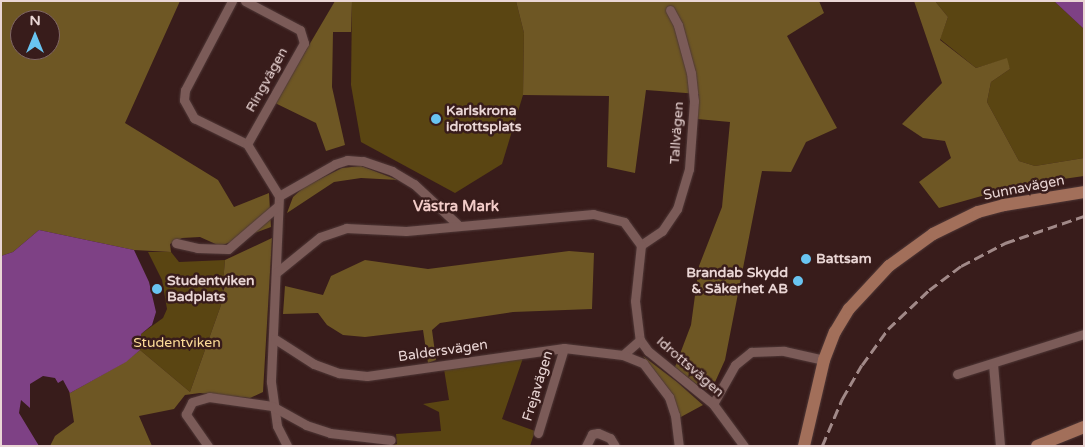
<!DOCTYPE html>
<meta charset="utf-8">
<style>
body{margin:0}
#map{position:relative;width:1085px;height:447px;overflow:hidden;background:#381c1b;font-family:"Varela Round",sans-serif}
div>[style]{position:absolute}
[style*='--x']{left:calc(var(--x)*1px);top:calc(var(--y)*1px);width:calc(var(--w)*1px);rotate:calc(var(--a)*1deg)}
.green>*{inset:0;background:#5a4512}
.forest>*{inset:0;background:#6e5724}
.water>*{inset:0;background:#7e4185}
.roads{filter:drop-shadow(0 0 1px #4f3837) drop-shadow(0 0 1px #4f3837)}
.street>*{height:9px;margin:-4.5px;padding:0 4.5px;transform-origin:4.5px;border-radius:4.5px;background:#7b5b58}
.secondary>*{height:12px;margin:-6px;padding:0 6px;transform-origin:6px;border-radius:6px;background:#a26f5a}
.rail>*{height:2.5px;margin-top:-1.25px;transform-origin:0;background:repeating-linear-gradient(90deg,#a18988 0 10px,transparent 0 15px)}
.dots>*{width:14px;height:14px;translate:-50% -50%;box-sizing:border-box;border:2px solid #381c1b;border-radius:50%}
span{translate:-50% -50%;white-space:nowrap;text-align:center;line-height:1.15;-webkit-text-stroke:5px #381c1b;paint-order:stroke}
.street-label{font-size:14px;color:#ead6d5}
.poi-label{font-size:14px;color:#ead6d5;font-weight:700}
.left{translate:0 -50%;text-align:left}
.right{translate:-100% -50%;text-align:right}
.park-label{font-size:14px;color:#fddc98}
.neighbourhood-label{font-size:15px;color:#f2ccc8;font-weight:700}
.frame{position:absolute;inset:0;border:2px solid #ead6d5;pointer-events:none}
.north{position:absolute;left:10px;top:10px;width:50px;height:50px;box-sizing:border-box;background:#381c1b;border:1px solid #7f6665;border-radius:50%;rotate:0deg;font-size:14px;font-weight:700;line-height:20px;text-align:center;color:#ead6d5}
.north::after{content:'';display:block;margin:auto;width:18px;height:22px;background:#69c4f1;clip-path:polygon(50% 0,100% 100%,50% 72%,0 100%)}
</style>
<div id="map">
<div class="green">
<div style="clip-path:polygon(352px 1px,516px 1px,524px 33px,523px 95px,502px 164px,455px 193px,361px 142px,351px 85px)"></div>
<div style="clip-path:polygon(935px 1px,1054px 1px,1084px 29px,1084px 158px,1035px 166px,1019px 161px,987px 102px,991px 82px,1010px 69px,1006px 59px,976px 68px,940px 39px,948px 17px)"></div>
<div style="clip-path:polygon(148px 252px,171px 252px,179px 262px,225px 260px,221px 305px,190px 392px,140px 350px,141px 334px,163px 318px,167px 309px,162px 280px)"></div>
<div style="clip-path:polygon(523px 358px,502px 419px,535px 431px,530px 446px,388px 446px,397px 444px,396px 434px,441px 431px,439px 412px,423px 404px,449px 400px,444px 369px)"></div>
</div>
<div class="forest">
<div style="clip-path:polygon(evenodd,1px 1px,180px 1px,125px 123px,218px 180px,234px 207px,269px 193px,271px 227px,220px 246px,200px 237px,182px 238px,170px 244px,171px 252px,134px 250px,39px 230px,13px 252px,1px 256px,1px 1px,20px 20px,50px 20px,50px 50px,20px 50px,20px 20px)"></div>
<div style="clip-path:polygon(335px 1px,352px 1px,351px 32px,333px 32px,332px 87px,345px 145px,326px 151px,316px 123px,275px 103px)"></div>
<div style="clip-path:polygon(516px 1px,819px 1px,824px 13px,787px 36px,837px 128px,806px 142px,791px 172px,762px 171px,725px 360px,711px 391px,701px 388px,675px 367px,691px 325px,699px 266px,722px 207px,730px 122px,697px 119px,699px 94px,646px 90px,635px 173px,607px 167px,609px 96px,523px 95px,524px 33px)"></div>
<div style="clip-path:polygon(914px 1px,935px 1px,948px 17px,940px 40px,976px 68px,1007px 58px,1010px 69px,991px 82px,987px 102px,1019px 161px,1035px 166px,1084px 158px,1084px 176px,1021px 185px,939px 208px,919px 182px,951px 158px,945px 141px,923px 138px,902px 124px,942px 83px)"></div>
<div style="clip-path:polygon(361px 166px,398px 180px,361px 178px,334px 182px,287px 213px,293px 197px,304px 187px,342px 168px)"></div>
<div style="clip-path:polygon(272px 238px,263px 392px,250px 398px,200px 393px,185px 395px,174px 409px,139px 416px,152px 446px,50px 446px,55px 436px,74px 422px,69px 390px,70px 393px,125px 362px,140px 350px,190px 392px,221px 305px,225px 260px)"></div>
<div style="clip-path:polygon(569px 251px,594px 253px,592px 309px,513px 312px,440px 323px,432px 330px,436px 360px,428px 363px,423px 330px,365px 337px,343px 335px,327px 325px,318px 313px,283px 314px,285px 286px,323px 295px,331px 276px,365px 260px,428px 269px)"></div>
<div style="clip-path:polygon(643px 356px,677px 382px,703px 405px,679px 418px,668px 388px)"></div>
</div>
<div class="water">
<div style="clip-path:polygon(1054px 1px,1084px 1px,1084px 29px)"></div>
<div style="clip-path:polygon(39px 230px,134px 250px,149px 282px,156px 312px,152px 325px,141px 334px,140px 350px,126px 362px,70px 393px,63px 380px,58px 383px,55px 378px,43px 376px,30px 384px,30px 408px,21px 400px,19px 413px,39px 446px,1px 446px,1px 256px,13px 252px)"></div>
</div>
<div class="roads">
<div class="street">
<div style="--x:232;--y:1;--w:101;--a:117.8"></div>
<div style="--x:185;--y:90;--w:10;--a:96"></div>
<div style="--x:184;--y:100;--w:21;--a:61"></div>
<div style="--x:194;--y:118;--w:59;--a:26.1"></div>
<div style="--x:245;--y:1;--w:62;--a:27.8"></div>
<div style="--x:300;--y:30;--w:14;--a:73"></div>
<div style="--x:304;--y:43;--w:116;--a:119.4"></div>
<div style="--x:247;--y:144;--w:61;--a:58.4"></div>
<div style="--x:279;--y:196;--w:186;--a:92.5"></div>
<div style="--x:271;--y:382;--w:44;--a:82.2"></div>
<div style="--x:277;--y:426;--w:22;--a:63"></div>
<div style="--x:279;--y:196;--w:64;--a:-29.7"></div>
<div style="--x:335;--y:164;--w:13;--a:-18"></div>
<div style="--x:347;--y:160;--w:16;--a:4"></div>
<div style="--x:363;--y:161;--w:31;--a:19"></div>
<div style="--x:392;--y:171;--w:26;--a:31"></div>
<div style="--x:414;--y:184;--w:59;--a:42.9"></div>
<div style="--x:176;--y:243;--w:22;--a:13"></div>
<div style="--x:197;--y:248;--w:31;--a:2"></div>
<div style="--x:228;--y:249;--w:66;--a:-40.7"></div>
<div style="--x:641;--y:245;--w:25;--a:-34"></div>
<div style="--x:662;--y:231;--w:27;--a:-56"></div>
<div style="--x:677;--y:209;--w:42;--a:-73.3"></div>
<div style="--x:689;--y:169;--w:68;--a:-85.8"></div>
<div style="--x:694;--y:101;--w:28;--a:-96"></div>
<div style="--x:691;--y:73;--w:50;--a:-105.2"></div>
<div style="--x:678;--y:25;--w:17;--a:-118"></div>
<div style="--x:277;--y:272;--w:55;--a:-39.1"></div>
<div style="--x:320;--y:237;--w:28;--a:-19"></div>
<div style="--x:346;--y:228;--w:60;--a:2.9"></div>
<div style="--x:406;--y:231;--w:188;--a:-5.2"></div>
<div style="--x:593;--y:214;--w:32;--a:14"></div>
<div style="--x:624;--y:222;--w:29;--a:54"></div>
<div style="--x:641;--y:245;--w:56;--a:96.1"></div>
<div style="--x:635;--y:301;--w:39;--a:83"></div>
<div style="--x:640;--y:340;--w:14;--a:54"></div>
<div style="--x:648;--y:351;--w:84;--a:39.2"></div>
<div style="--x:713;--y:404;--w:52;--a:53.6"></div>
<div style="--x:275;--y:339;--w:46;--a:32.7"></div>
<div style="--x:314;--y:364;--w:27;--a:20"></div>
<div style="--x:339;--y:373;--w:28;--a:6"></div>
<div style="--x:367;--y:376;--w:199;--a:-8.1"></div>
<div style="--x:564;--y:348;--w:59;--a:6.8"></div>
<div style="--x:640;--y:340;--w:23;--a:139"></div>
<div style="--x:623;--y:355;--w:22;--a:22"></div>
<div style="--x:643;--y:363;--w:43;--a:52.6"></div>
<div style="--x:669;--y:397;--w:19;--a:72"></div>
<div style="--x:675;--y:415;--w:31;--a:83"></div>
<div style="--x:993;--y:364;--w:82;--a:85.1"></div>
<div style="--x:957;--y:374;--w:133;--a:-17.5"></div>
<div style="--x:713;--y:404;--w:45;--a:-60.6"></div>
<div style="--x:735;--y:365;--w:21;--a:-39"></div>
<div style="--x:751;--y:352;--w:33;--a:-2"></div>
<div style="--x:784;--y:351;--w:41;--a:12.7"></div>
<div style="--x:538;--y:433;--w:89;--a:-73"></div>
<div style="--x:208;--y:446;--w:39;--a:-125"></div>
<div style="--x:186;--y:414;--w:13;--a:-63"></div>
<div style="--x:192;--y:402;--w:18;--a:-16"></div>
<div style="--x:209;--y:397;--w:64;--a:8.1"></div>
<div style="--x:272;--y:406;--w:39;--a:29"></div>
<div style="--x:306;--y:425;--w:25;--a:18"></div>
<div style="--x:330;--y:433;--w:61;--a:6.5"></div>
<div style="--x:586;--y:446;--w:13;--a:-63"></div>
<div style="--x:592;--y:434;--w:6;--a:-9"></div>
<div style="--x:598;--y:433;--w:13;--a:23"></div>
<div style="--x:610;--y:438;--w:9;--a:58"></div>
</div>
<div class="secondary">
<div style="--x:804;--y:446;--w:88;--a:-76.9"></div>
<div style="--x:824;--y:360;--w:30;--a:-69"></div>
<div style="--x:835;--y:332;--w:27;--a:-59"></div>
<div style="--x:849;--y:309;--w:59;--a:-47.1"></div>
<div style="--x:889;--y:266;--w:54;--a:-36"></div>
<div style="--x:933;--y:234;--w:50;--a:-26.1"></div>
<div style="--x:978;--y:212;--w:27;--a:-15"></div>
<div style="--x:1004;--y:205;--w:81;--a:-9.2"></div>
<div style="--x:1037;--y:446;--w:51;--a:-22"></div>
</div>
</div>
<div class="rail">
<div style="--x:822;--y:446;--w:51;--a:-66.9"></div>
<div style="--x:842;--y:399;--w:39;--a:-60"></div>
<div style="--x:862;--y:365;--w:44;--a:-54.2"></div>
<div style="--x:888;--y:329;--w:57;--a:-43.6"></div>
<div style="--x:929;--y:290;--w:40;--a:-37"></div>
<div style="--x:961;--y:266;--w:50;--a:-27.6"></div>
<div style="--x:1005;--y:243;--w:83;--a:-18.9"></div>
</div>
<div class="dots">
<div style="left:436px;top:119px;background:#69c4f1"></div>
<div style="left:806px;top:259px;background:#69c4f1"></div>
<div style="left:798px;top:281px;background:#69c4f1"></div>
<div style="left:157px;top:289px;background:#69c4f1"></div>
</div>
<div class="street-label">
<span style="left:267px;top:80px;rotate:-61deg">Ringvägen</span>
<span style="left:677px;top:133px;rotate:-86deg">Tallvägen</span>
<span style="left:1024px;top:188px;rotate:-11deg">Sunnavägen</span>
<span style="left:443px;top:351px;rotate:-8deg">Baldersvägen</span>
<span style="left:690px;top:367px;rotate:41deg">Idrottsvägen</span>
<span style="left:538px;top:386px;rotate:-73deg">Frejavägen</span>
</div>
<div class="poi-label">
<span class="left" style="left:446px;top:119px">Karlskrona<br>idrottsplats</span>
<span class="left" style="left:816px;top:259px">Battsam</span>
<span class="right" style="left:788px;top:281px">Brandab Skydd<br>&amp; Säkerhet AB</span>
<span class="left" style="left:167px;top:289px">Studentviken<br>Badplats</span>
</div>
<div class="park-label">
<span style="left:177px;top:343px">Studentviken</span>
</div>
<div class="neighbourhood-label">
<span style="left:456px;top:207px">Västra Mark</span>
</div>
<div class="frame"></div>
<div class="north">N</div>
</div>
